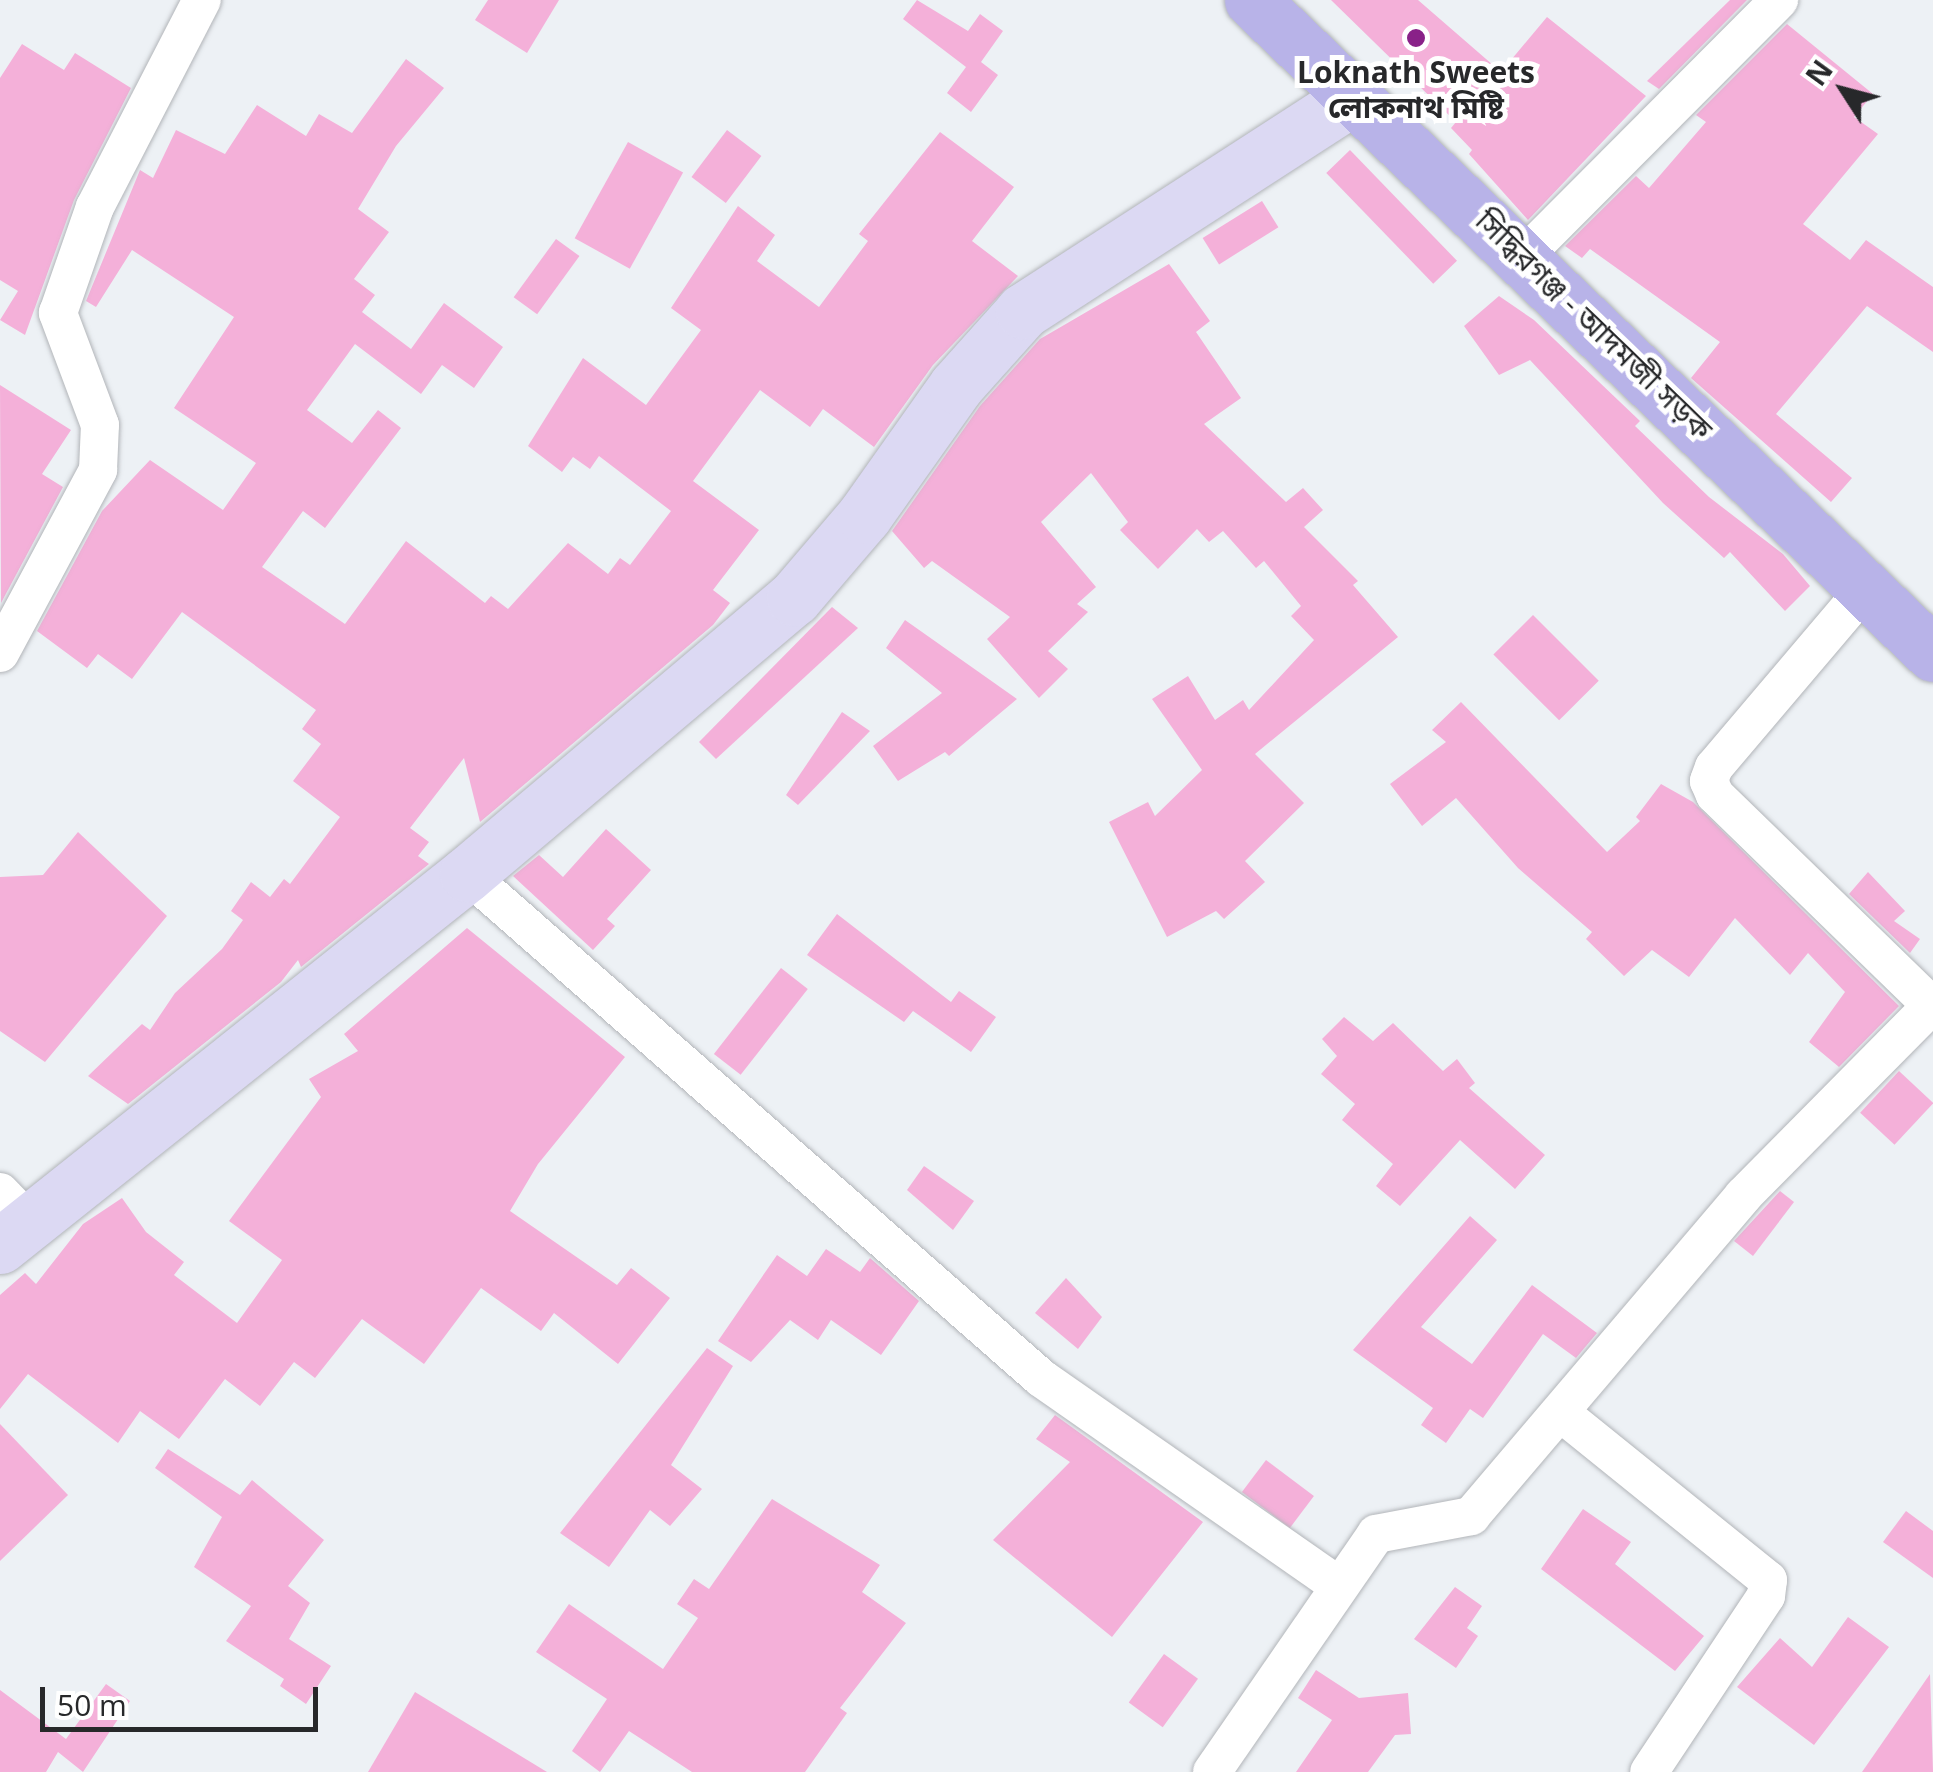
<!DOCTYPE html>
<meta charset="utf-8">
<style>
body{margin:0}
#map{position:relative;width:1933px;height:1772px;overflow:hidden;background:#edf1f5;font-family:"Open Sans","Noto Sans Bengali",sans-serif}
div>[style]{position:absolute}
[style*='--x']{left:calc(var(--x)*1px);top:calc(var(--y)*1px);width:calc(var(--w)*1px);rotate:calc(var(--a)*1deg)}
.building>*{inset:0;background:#f4b0d9;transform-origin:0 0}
.roads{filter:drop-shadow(0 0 2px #b2b5b9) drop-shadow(0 0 2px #b2b5b9)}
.street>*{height:38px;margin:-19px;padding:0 19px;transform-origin:19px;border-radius:19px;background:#fff}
.secondary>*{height:55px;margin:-27.5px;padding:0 27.5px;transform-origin:27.5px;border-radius:27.5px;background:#dcd9f3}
.primary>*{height:55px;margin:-27.5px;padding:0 27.5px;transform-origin:27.5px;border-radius:27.5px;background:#b8b3e8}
.dots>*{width:28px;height:28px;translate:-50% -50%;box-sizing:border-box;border:5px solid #fff;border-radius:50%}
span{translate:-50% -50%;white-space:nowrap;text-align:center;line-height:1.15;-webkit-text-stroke:10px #fff;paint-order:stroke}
.poi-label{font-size:30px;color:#27282a;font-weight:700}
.street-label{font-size:30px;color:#27282a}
.north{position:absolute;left:1793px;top:40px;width:100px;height:100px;-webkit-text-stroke:8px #fff;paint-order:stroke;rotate:306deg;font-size:28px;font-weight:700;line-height:40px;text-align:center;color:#27282a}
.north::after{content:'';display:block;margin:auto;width:35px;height:45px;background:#27282a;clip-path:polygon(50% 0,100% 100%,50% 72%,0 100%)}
.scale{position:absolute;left:40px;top:1687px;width:278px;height:45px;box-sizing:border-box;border:5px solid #27282a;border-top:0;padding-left:12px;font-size:30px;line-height:35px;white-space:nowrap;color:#27282a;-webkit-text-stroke:8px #fff;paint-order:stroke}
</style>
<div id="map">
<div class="building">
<div style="clip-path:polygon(488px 0,559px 0,527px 53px,475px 20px)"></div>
<div style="clip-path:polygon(917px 0,968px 31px,980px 14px,1003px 31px,981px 62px,998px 75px,971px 112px,947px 93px,966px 67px,903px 19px)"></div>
<div style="clip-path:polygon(1331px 0,1418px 0,1501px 72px,1547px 17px,1646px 96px,1528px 220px,1469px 154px,1472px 150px,1451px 128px,1456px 122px)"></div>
<div style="clip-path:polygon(1730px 0,1747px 0,1659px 89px,1647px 81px)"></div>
<div style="clip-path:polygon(1787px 24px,1873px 94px,1854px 117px,1878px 134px,1803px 224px,1850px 260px,1866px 240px,1933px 287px,1933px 352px,1867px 306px,1776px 414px,1852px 478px,1831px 502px,1691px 378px,1720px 342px,1590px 249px,1582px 258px,1565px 246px,1636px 176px,1649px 188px,1706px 122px,1696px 115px)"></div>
<div style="clip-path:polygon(22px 44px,64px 70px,75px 53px,131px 88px,74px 200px,25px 335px,0 320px,18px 291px,0 280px,0 78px)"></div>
<div style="clip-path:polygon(406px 59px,444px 88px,396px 146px,358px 209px,389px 232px,354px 279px,375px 295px,362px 312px,411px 349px,444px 303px,503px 347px,474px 388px,442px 365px,421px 394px,355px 344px,307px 410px,352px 443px,378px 410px,401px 428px,325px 528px,303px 511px,262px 567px,345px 624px,406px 541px,485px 603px,491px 596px,508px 609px,568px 543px,608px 574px,620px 558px,630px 565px,671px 511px,599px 456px,590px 469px,573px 457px,562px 472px,528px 446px,583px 358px,646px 405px,701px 330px,671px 308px,738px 206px,775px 235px,757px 261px,819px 307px,868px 241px,859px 234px,940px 132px,1014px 187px,972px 241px,1018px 276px,933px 365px,874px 447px,823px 409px,810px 427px,760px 390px,693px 481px,759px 530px,713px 590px,730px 603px,713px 625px,480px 822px,464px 758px,410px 828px,429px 842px,418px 856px,429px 864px,301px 967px,298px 960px,281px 982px,128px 1104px,88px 1076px,142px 1024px,150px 1030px,175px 993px,222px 949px,243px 920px,231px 911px,251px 882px,270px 897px,284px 879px,290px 884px,340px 817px,293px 781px,321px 744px,302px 729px,316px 710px,182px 612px,132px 679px,98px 654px,87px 668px,37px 631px,102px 511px,150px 460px,223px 510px,256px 463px,174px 408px,234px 317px,132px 250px,96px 307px,86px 301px,140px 170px,153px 178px,176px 130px,225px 154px,257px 105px,306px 136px,319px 114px,352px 133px)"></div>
<div style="left:727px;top:130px;width:43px;height:59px;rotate:37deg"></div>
<div style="left:628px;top:142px;width:63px;height:110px;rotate:29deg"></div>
<div style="left:1350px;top:150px;width:154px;height:33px;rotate:46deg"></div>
<div style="left:1262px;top:201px;width:31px;height:70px;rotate:58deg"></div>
<div style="left:556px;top:239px;width:29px;height:72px;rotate:36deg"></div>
<div style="clip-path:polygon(1169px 264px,1210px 321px,1196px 332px,1241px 398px,1204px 424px,1286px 502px,1303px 488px,1323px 510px,1304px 527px,1358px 581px,1353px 585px,1398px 637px,1255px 754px,1304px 803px,1245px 861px,1265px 882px,1224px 919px,1216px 911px,1167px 937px,1109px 822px,1148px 802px,1155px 816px,1202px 770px,1152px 699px,1188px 676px,1215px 720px,1243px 700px,1249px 710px,1314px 640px,1291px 616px,1301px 606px,1264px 561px,1256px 568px,1223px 531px,1209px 542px,1197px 529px,1158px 569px,1120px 530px,1128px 522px,1091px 473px,1041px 522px,1096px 587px,1077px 604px,1088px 612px,1048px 651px,1068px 669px,1039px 698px,987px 639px,1010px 617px,932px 561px,924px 568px,892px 531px,980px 406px,1040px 339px)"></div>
<div style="clip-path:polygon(1499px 296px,1534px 320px,1640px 421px,1635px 426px,1709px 497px,1783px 554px,1810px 586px,1785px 611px,1730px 552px,1724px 558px,1663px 503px,1530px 360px,1499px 375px,1464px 326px)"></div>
<div style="clip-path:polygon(0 385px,71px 430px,42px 474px,63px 487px,1px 603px)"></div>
<div style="clip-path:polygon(832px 607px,858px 628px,716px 759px,699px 742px)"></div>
<div style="left:1533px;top:615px;width:93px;height:56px;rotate:45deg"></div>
<div style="clip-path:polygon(905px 620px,1017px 699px,949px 756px,945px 752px,898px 781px,873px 746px,942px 693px,886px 648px)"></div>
<div style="clip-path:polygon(1461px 702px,1607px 852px,1640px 821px,1636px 817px,1661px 784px,1693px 802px,1899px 1006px,1839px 1067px,1809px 1042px,1845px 992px,1808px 953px,1790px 975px,1735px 918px,1689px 977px,1652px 950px,1624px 976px,1586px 939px,1592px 932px,1518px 868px,1456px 798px,1422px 826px,1390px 784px,1446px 742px,1432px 730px)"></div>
<div style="clip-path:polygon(842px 712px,870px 731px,798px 805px,786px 795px)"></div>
<div style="clip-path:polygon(606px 829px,651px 870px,607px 919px,615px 926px,593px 950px,513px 876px,539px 855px,563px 877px)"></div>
<div style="clip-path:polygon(78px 832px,167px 916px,45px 1062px,0 1031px,0 877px,43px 875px)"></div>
<div style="clip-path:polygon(1868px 872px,1905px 911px,1894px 921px,1920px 939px,1910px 953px,1849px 894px)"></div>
<div style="clip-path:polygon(837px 914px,951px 1002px,959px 991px,996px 1017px,971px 1052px,913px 1011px,904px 1022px,807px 955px)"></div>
<div style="clip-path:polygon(467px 928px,625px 1057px,538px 1164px,510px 1211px,617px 1285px,631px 1268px,670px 1298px,618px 1364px,554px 1313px,541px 1331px,481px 1288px,424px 1364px,362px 1319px,315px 1378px,294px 1362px,260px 1406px,225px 1379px,179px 1439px,140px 1411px,118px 1443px,28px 1374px,0 1409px,0 1295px,25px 1273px,36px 1284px,83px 1224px,122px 1198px,146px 1232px,184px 1262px,174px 1275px,237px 1323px,282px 1260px,229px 1221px,321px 1097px,309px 1079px,358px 1051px,344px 1034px)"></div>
<div style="left:781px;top:968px;width:34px;height:109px;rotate:38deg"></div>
<div style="clip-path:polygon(1344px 1017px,1373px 1041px,1393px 1023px,1443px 1071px,1457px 1059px,1475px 1083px,1469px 1088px,1545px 1155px,1515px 1189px,1460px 1140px,1400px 1206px,1376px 1186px,1393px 1164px,1342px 1120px,1355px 1104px,1321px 1074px,1337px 1056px,1322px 1039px)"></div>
<div style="left:1899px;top:1071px;width:47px;height:57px;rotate:43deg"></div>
<div style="clip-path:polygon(924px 1166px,974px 1201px,953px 1230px,907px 1190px)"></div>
<div style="clip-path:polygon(1780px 1191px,1794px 1202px,1753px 1256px,1734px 1241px)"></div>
<div style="clip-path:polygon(1470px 1216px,1497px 1240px,1421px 1327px,1472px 1364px,1532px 1285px,1597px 1333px,1576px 1358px,1543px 1334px,1483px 1418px,1470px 1409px,1446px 1443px,1421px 1425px,1433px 1408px,1353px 1350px)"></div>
<div style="clip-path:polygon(826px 1249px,860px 1272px,870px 1258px,919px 1301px,881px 1355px,831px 1320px,818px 1340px,790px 1320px,751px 1362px,718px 1341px,777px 1255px,807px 1276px)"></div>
<div style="clip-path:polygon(1066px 1278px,1102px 1317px,1078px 1349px,1035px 1313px)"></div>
<div style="clip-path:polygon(707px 1348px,733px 1366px,671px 1465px,702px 1489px,670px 1526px,650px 1510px,609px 1567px,560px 1533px)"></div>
<div style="clip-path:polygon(1055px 1415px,1203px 1522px,1112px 1637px,993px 1540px,1070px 1462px,1036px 1439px)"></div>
<div style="clip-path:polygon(0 1424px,68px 1495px,0 1561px)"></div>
<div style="clip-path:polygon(168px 1449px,240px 1495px,252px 1480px,324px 1540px,288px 1586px,310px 1603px,289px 1639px,331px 1666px,306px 1704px,280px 1686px,284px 1679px,226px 1641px,251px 1606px,194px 1567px,222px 1517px,155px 1468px)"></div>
<div style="left:1266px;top:1460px;width:60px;height:40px;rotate:37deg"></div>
<div style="clip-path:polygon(772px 1499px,880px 1565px,862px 1592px,906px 1623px,840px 1708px,847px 1713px,805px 1772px,692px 1772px,629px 1731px,600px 1772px,572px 1751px,607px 1699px,536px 1652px,569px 1604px,663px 1669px,698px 1618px,677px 1604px,694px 1579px,709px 1589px)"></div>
<div style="clip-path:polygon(1583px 1509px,1631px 1542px,1615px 1564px,1704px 1636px,1675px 1671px,1541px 1569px)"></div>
<div style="clip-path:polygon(1906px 1511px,1933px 1531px,1933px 1578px,1883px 1542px)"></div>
<div style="clip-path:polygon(1455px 1587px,1482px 1606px,1467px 1628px,1478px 1636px,1456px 1668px,1414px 1639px)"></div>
<div style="clip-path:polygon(1848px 1617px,1889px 1647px,1814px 1745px,1737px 1687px,1780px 1638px,1812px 1667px)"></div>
<div style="left:1164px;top:1654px;width:42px;height:60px;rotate:36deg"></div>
<div style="clip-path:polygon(1316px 1670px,1359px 1698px,1408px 1693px,1411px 1734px,1395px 1735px,1368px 1772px,1296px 1772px,1332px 1720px,1298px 1698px)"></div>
<div style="clip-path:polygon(1930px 1674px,1933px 1772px,1862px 1772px)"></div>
<div style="clip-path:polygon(106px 1684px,130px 1701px,83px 1772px,58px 1752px,46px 1772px,0 1772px,0 1690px,66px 1739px)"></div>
<div style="clip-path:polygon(415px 1692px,547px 1772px,368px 1772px)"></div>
</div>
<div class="roads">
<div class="street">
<div style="--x:1525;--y:255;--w:360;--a:-45.1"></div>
<div style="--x:1866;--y:588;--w:235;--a:130.3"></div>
<div style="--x:1714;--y:767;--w:15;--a:110"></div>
<div style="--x:1709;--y:781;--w:15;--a:67"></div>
<div style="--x:1715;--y:795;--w:304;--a:44.2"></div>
<div style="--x:0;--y:653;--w:208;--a:-61.8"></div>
<div style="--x:98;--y:470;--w:45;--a:-87.5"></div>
<div style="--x:100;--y:425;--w:120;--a:-110.6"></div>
<div style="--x:58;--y:313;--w:112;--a:-70.8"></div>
<div style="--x:95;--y:207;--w:233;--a:-62.7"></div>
<div style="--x:467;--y:874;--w:764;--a:41.28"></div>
<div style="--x:1041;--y:1378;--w:360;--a:34.9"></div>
<div style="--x:0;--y:1192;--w:42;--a:46"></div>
<div style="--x:1561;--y:1413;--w:266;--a:38.9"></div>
<div style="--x:1768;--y:1580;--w:16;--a:97"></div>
<div style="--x:1766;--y:1596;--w:211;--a:123.6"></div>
<div style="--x:1212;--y:1772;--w:289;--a:-55.4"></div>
<div style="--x:1376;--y:1534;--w:97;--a:-10.7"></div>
<div style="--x:1471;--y:1516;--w:420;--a:-49.6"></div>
<div style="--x:1743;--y:1196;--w:269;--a:-45.3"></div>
</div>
<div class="secondary">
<div style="--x:0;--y:1246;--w:597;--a:-38.54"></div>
<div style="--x:467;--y:874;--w:428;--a:-40.2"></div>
<div style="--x:794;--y:598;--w:108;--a:-49.5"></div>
<div style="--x:864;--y:516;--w:159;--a:-54.7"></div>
<div style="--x:956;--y:386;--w:101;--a:-48.2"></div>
<div style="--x:1023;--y:311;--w:388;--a:-32.9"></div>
</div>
<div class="primary">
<div style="--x:1252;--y:0;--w:944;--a:43.84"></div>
</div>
</div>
<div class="dots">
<div style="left:1416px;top:38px;background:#892188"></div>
</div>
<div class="poi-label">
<span style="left:1416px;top:89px">Loknath Sweets<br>লোকনাথ মিষ্টি</span>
</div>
<div class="street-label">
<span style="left:1594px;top:325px;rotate:44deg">সিদ্ধিরগঞ্জ - আদমজী সড়ক</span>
</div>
<div class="north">N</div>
<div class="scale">50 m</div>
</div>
